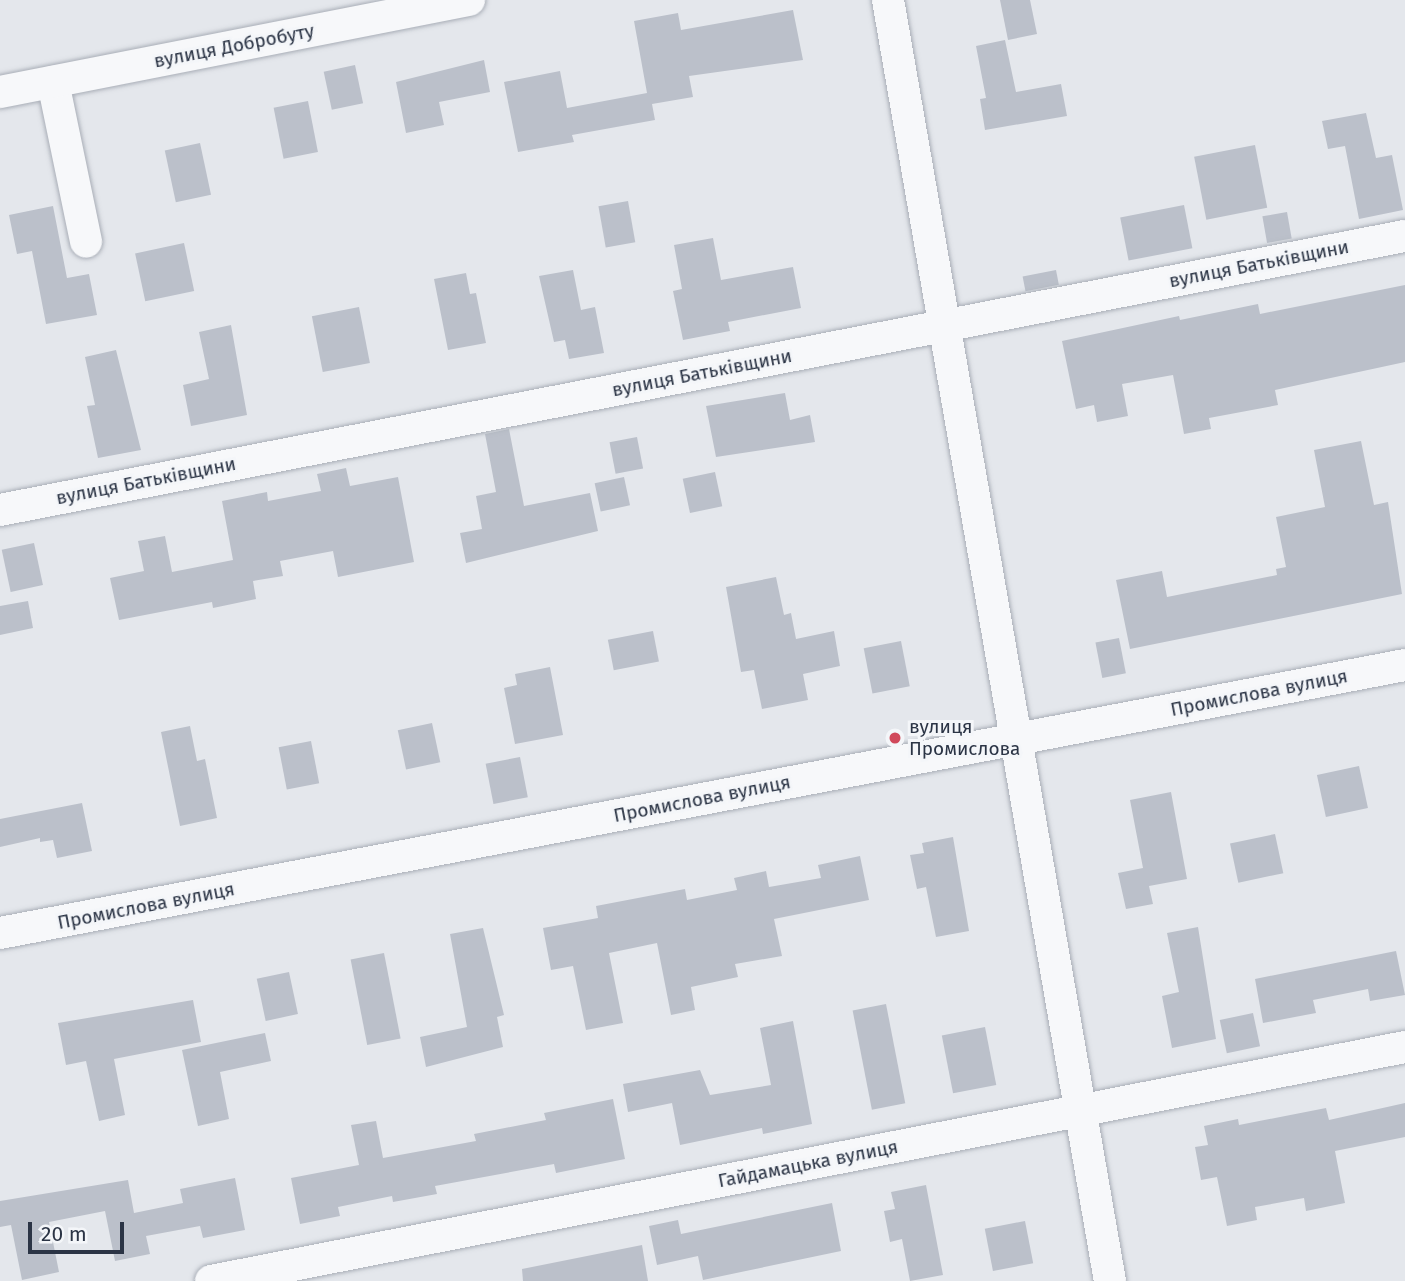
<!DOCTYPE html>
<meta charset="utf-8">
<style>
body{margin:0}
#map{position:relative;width:1405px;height:1281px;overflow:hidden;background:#e4e7ec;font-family:"Fira Sans",sans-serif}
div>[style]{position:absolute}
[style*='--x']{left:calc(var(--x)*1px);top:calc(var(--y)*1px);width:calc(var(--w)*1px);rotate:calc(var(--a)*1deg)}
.building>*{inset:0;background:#bbc0ca;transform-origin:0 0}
.roads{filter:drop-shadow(0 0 2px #a9aeb7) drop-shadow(0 0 2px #a9aeb7)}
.minor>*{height:32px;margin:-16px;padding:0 16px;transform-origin:16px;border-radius:16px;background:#f7f8fa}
.dots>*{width:19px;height:19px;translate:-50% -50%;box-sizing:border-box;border:4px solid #f4f6f9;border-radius:50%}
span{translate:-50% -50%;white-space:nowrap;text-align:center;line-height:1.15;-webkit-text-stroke:6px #f4f6f9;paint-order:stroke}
.street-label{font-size:19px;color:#2b3445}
.poi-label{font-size:19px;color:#2b3445}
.left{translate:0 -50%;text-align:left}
.scale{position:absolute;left:28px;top:1222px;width:96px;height:32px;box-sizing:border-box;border:4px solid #2b3445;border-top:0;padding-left:9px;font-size:21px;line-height:24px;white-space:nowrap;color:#2b3445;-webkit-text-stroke:5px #f4f6f9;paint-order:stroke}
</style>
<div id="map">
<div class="building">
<div style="clip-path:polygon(1000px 0,1030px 0,1037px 34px,1008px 40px)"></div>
<div style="clip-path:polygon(793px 10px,803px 60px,689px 76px,693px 97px,652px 104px,655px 120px,572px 135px,574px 142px,518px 152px,504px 82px,560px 71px,567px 108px,647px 93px,634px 21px,678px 13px,681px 30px)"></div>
<div style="clip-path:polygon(1005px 40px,1016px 92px,1061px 84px,1067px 116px,985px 130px,980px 99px,986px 98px,976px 46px)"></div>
<div style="clip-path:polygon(484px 60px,490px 92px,439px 102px,444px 125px,406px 133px,396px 82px)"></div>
<div style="left:355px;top:65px;width:39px;height:32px;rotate:78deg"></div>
<div style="left:308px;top:101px;width:52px;height:35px;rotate:79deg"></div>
<div style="clip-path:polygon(1366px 113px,1376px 158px,1392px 155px,1403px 210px,1359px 219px,1345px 146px,1328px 149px,1322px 121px)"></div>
<div style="left:200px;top:143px;width:53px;height:36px;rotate:78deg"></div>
<div style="left:1255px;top:145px;width:64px;height:62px;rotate:79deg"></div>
<div style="left:628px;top:201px;width:42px;height:30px;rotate:80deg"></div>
<div style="left:1184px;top:205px;width:44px;height:65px;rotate:79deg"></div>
<div style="clip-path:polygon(53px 206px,67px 278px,89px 274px,97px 315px,46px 324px,32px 251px,17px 254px,9px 215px)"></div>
<div style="left:1287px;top:212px;width:27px;height:25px;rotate:80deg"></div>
<div style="clip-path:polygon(713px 238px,721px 280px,793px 267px,801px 308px,728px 322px,730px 331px,683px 340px,673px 291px,682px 289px,674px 245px)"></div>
<div style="left:184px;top:243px;width:49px;height:50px;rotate:78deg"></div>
<div style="clip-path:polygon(573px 270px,581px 310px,595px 307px,604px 353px,569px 359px,565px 340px,554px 342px,539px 276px)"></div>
<div style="left:1056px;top:270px;width:15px;height:34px;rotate:79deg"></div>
<div style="clip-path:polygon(466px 273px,470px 294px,476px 293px,486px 343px,448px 350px,434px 279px)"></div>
<div style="clip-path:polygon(1405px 285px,1405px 362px,1275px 390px,1278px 405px,1209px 418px,1211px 429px,1184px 434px,1173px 375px,1122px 384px,1128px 416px,1097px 422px,1094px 405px,1076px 409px,1062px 341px,1179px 316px,1180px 320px,1258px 304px,1260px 314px)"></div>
<div style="left:359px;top:307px;width:57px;height:48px;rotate:79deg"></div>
<div style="clip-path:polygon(231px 325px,247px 415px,191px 426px,183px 385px,209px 379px,199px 332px)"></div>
<div style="clip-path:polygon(116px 350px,141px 450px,98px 458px,87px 406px,95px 405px,85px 357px)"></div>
<div style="clip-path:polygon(785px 393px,790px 420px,810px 415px,815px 442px,716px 457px,706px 406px)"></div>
<div style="clip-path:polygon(509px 429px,524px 506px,590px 493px,598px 531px,466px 563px,460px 533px,482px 529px,476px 496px,496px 492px,485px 434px)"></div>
<div style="left:637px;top:437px;width:32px;height:28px;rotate:79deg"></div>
<div style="clip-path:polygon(1361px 441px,1374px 505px,1388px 502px,1402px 594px,1130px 649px,1116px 580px,1162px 571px,1167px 597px,1277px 575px,1276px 569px,1286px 567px,1276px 517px,1325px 507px,1314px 450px)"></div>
<div style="clip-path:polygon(346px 468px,350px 486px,398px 477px,414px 562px,338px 577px,333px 551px,280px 561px,283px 576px,253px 581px,256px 599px,213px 608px,212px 602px,119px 620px,110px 578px,144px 571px,138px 541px,165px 536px,172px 572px,233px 560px,222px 501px,267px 492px,268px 501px,321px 491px,317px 474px)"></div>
<div style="left:715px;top:472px;width:35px;height:33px;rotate:78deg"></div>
<div style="left:624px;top:477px;width:29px;height:30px;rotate:78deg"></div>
<div style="left:34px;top:543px;width:43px;height:33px;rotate:78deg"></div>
<div style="clip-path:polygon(776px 577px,784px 615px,791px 613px,796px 639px,834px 631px,840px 666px,803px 674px,808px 700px,762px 709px,754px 670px,741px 672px,726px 587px)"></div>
<div style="clip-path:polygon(28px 601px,33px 628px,0 635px,0 606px)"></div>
<div style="left:653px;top:631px;width:31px;height:46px;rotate:79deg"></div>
<div style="left:1119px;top:638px;width:36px;height:24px;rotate:79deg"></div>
<div style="left:901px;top:641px;width:46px;height:38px;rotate:79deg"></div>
<div style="clip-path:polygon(550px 667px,563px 735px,515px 744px,504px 688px,517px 685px,515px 674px)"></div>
<div style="left:432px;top:723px;width:40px;height:35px;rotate:78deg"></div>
<div style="clip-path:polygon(190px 726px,197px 761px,205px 759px,217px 818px,180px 826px,161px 732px)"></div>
<div style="left:311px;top:741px;width:43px;height:33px;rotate:79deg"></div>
<div style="left:520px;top:757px;width:41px;height:35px;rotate:79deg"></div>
<div style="left:1359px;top:766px;width:43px;height:43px;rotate:78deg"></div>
<div style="clip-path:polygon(1171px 792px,1187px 879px,1149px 886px,1153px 904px,1126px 909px,1118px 873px,1143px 868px,1130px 800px)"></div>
<div style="clip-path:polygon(82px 803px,92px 851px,57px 858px,53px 840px,40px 842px,40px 838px,0 847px,0 819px)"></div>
<div style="left:1275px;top:834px;width:40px;height:46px;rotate:78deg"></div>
<div style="clip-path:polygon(953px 837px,969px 931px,936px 937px,926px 887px,917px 889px,910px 855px,924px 853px,922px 843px)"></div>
<div style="clip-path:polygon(860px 856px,869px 900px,774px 919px,782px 956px,735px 964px,738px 977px,691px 987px,695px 1010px,671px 1015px,657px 943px,609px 953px,623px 1023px,586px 1030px,573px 966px,551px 970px,543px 928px,598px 918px,596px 906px,685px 889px,687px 900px,737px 890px,734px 878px,766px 871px,769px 887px,821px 878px,818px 865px)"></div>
<div style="clip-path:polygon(1198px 927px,1216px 1039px,1172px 1048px,1162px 996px,1179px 992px,1167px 933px)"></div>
<div style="clip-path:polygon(483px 928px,504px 1015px,497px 1017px,503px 1047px,426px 1067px,420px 1037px,467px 1027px,450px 934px)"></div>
<div style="clip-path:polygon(1396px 951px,1405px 995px,1370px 1001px,1368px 989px,1313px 1000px,1316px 1013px,1263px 1023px,1255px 979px)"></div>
<div style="left:384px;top:953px;width:87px;height:34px;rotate:79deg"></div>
<div style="left:289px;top:972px;width:43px;height:33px;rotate:78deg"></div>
<div style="clip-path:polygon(193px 1000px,201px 1042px,114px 1059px,125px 1115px,99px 1121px,86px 1061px,66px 1065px,58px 1023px)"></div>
<div style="left:886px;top:1004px;width:101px;height:34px;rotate:79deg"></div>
<div style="left:1253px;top:1013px;width:34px;height:34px;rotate:78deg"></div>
<div style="clip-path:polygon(793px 1021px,812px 1124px,763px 1134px,762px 1128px,680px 1145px,672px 1103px,628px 1112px,623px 1084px,700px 1070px,710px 1095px,771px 1085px,760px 1028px)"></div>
<div style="left:985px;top:1027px;width:59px;height:44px;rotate:79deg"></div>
<div style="clip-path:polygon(265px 1033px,271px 1061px,220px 1072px,229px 1119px,198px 1126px,182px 1050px)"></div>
<div style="clip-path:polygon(613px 1099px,625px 1159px,556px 1173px,554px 1164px,435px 1186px,437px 1194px,393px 1202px,392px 1196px,338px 1207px,340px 1216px,300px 1224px,291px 1178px,359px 1165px,351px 1125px,376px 1121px,383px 1158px,476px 1141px,474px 1134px,546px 1120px,544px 1113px)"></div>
<div style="clip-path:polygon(1405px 1103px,1405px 1137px,1335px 1151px,1345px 1203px,1306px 1211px,1304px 1198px,1255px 1207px,1257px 1220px,1227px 1226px,1217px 1177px,1201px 1180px,1195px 1147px,1208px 1145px,1204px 1126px,1238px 1119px,1239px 1125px,1326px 1108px,1329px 1120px)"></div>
<div style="clip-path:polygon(235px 1178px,245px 1230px,203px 1238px,200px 1226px,146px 1236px,150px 1254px,115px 1261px,105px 1211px,49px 1222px,59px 1272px,22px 1280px,11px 1225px,0 1227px,0 1201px,128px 1180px,134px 1213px,183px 1203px,180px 1189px)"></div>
<div style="clip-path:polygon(926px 1185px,943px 1275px,910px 1281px,902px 1239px,890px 1242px,884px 1211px,895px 1209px,891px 1192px)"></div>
<div style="clip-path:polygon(832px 1203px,841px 1251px,703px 1280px,698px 1256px,657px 1265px,649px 1226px,678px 1220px,681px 1234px)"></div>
<div style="left:1025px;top:1221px;width:43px;height:41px;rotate:79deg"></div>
<div style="clip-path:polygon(642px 1245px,648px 1281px,523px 1281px,522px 1269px)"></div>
</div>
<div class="roads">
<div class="minor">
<div style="--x:888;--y:0;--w:1300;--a:80.17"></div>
<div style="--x:53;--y:82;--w:163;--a:78.3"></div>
<div style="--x:0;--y:92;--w:478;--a:-11.1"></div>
<div style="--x:0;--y:510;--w:1431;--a:-11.04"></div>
<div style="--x:0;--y:933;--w:1430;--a:-10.8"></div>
<div style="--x:211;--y:1281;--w:1217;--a:-11.09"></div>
</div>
</div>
<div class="dots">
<div style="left:895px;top:738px;background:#d1495b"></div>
</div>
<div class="street-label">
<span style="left:234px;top:46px;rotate:-11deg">вулиця Добробуту</span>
<span style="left:1259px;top:264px;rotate:-11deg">вулиця Батьківщини</span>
<span style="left:702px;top:373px;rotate:-11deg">вулиця Батьківщини</span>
<span style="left:146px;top:481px;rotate:-11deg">вулиця Батьківщини</span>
<span style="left:1259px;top:693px;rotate:-11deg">Промислова вулиця</span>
<span style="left:702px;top:799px;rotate:-11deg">Промислова вулиця</span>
<span style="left:146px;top:906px;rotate:-11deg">Промислова вулиця</span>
<span style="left:808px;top:1164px;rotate:-11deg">Гайдамацька вулиця</span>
</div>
<div class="poi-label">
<span class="left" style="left:909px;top:738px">вулиця<br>Промислова</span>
</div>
<div class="scale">20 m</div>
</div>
